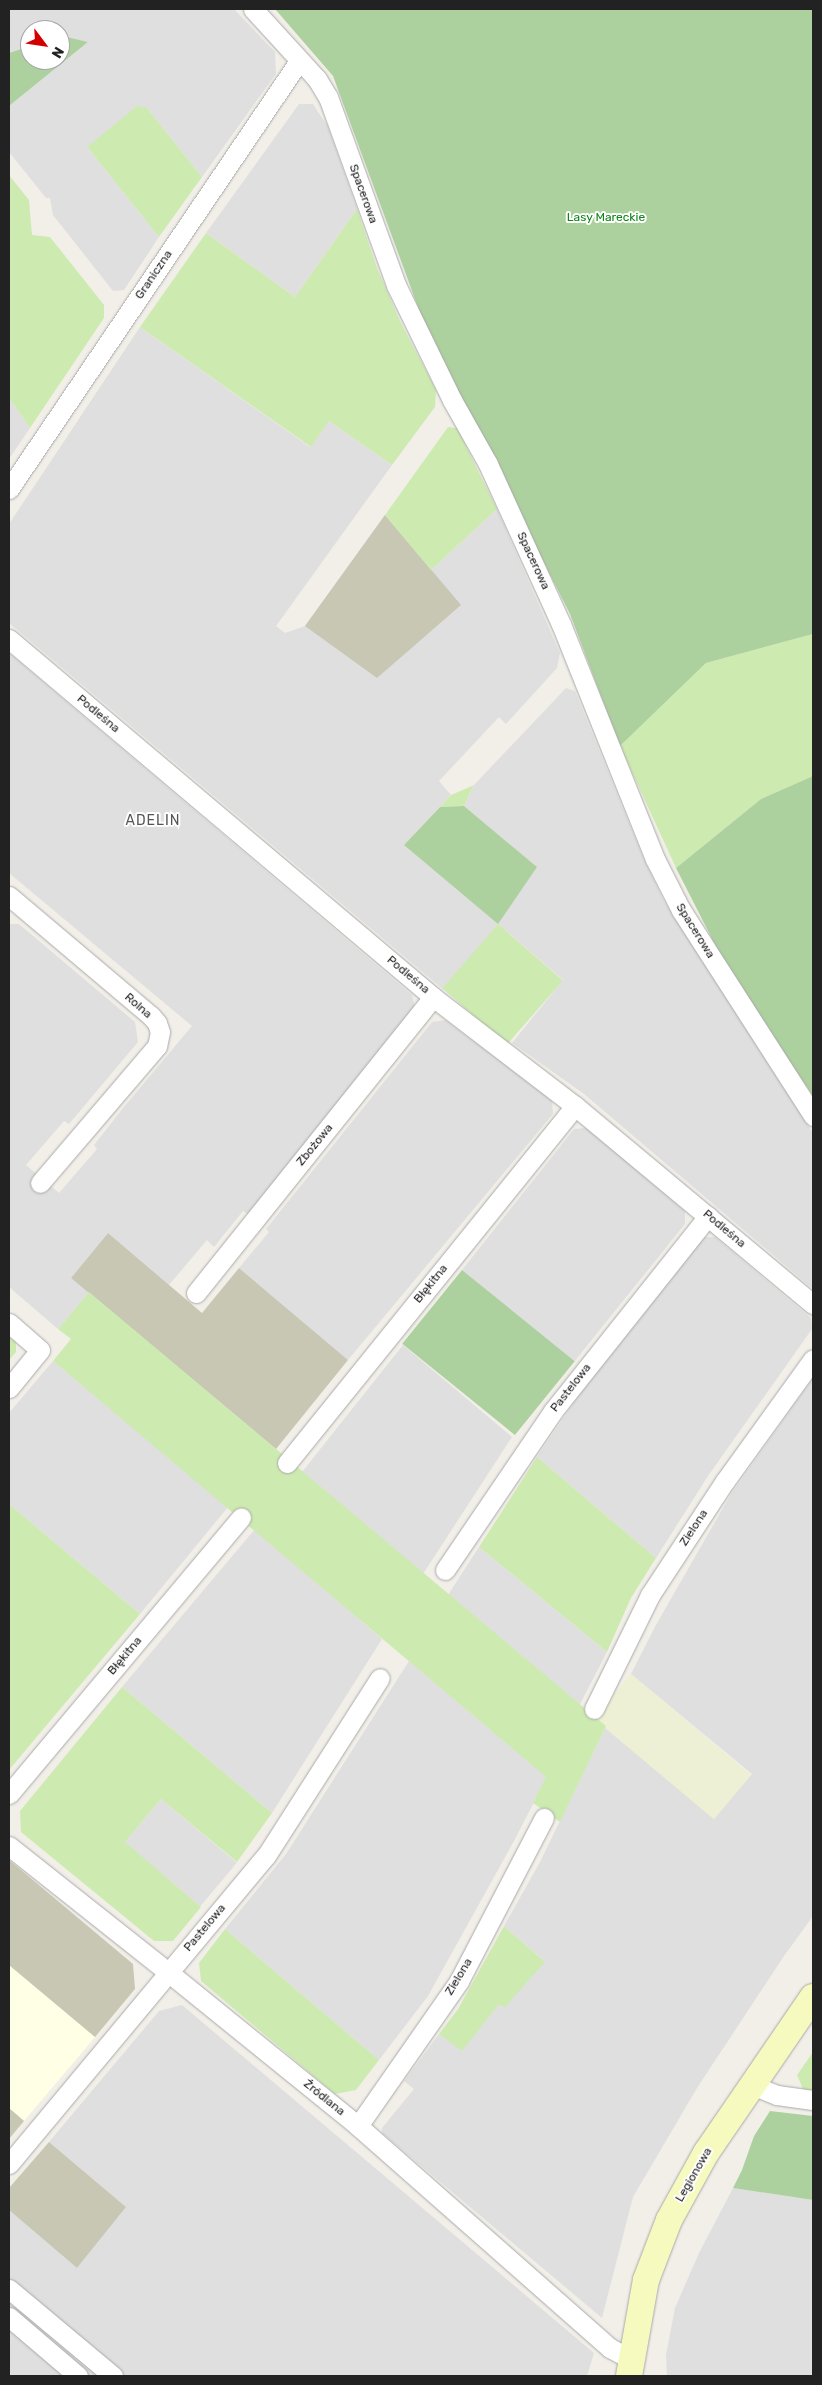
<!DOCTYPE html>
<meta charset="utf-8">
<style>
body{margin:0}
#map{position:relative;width:822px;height:2385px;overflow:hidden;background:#f2efe9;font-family:Rubik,sans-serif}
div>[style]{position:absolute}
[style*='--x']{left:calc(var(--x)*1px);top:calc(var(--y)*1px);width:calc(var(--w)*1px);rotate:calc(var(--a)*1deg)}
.residential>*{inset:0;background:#e0dfdf;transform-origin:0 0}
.education>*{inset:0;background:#ffffe5}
.construction>*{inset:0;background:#c7c7b4}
.farmland>*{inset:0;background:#eef0d5;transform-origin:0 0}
.grass>*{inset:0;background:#cdebb0;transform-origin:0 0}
.forest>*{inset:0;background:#add19e;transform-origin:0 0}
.roads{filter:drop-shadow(0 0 1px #a9a9a9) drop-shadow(0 0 1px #a9a9a9)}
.street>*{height:19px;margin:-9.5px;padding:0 9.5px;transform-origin:9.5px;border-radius:9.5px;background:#fff}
.secondary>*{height:26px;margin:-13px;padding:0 13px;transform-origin:13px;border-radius:13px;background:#f7fabf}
span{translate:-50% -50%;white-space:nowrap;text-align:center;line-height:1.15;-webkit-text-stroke:4px #fff;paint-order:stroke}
.street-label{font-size:12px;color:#222}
.park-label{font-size:12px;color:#0c8416}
.neighbourhood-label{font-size:14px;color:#555;letter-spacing:1px}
.frame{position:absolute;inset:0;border:10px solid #222;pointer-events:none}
.north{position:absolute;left:20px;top:20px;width:50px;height:50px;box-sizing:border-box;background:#fff;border:1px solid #a7a7a7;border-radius:50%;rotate:121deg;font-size:14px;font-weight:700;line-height:20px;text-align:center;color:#222}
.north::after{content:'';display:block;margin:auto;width:18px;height:22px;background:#d40000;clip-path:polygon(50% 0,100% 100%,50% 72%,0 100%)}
</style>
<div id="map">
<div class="residential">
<div style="clip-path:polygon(9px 9px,234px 9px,275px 52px,276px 74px,202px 177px,147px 108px,87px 147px,159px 237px,124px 290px,113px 291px,53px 215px,50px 198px,46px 198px,9px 152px,9px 106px,88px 42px,60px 37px,60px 30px,30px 30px,30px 46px,9px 53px)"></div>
<div style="clip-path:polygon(299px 104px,313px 104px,328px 127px,357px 209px,295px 297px,206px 233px)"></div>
<div style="clip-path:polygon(140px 327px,310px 447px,329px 421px,392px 465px,276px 626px,285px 633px,305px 626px,385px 515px,431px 570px,497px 509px,560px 653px,557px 668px,506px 724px,499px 717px,439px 781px,451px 795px,404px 845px,537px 867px,464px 806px,474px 785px,566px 688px,575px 691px,642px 855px,664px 901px,813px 1133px,813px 1289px,584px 1094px,512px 1043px,563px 980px,498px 924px,444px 990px,9px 623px,9px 524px)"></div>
<div style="clip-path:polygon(9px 398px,30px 428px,9px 459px)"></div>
<div style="clip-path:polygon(9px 653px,412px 995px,415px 1008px,248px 1214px,243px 1211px,214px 1247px,207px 1240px,169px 1285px,108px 1233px,71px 1278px,89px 1292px,58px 1329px,9px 1287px,9px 924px,19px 924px,135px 1022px,138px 1042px,69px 1124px,64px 1121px,26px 1165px,59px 1193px,97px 1149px,94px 1145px,123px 1108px,192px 1026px,9px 873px)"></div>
<div style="clip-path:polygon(445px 1020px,552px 1100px,553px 1114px,348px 1360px,239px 1268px,269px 1232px,266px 1229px,432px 1022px)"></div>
<div style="clip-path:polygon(587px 1128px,685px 1211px,685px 1224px,574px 1362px,462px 1270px,574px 1129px)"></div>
<div style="clip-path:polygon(703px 1237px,715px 1237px,811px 1318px,812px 1329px,708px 1476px,656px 1558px,537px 1457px,591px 1377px)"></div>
<div style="clip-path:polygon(403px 1345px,512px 1437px,423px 1574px,302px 1472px)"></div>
<div style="clip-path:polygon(53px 1361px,228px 1507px,140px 1614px,9px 1504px,9px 1413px)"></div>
<div style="clip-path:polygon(813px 1378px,813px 1916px,784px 1956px,697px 2088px,633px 2197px,602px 2318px,382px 2133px,382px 2128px,414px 2089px,404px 2081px,439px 2034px,462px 2050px,499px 2003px,503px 2008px,544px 1961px,504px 1926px,540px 1862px,606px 1726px,713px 1817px,752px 1774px,631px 1674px,657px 1623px,731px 1494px)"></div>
<div style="clip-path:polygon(255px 1529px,382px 1639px,272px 1813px,122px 1687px)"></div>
<div style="clip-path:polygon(479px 1547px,607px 1652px,579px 1706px,448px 1595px)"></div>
<div style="clip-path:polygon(409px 1661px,547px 1777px,514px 1841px,428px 1996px,379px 2060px,225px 1929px,286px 1854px)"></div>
<div style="left:161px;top:1799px;width:99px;height:57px;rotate:40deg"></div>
<div style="clip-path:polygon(182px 2005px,594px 2353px,587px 2376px,9px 2376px,9px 2210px,77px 2268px,126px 2207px,49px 2142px,159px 2011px)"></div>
<div style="clip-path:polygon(733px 2188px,813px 2200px,813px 2376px,667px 2376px,666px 2355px,675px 2308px,699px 2253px)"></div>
</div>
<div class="education">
<div style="clip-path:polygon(9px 1965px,95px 2037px,24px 2121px,9px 2108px)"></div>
</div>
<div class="construction">
<div style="clip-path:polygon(385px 515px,461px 605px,377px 678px,305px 626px)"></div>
<div style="clip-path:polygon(108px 1233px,202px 1313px,239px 1268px,348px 1360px,276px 1449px,71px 1278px)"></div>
<div style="clip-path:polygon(9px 1860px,133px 1964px,135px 1989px,95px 2037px,9px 1965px)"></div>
<div style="clip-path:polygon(9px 2108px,24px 2121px,9px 2139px)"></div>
<div style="clip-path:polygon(49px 2142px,126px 2207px,77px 2268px,9px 2210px,9px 2188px)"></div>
</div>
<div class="farmland">
<div style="left:631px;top:1674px;width:157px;height:58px;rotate:40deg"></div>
</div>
<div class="grass">
<div style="clip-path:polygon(137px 106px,147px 108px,202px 177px,159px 237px,87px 147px)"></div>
<div style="clip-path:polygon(9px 175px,29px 200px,32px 235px,50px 237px,104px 305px,104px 318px,30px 428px,9px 398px)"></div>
<div style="clip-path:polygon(357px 209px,377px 268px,400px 321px,436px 390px,435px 407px,392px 465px,329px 421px,311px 447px,140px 327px,206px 233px,295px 297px)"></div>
<div style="clip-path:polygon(448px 427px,457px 428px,497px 509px,431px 570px,385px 515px)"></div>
<div style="clip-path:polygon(813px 634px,813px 776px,761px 799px,676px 868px,620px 746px,706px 663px)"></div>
<div style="clip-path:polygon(474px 785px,464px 806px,440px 807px,451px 795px)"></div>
<div style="left:498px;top:924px;width:86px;height:85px;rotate:41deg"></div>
<div style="clip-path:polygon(89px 1292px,606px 1726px,560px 1822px,533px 1803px,546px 1777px,53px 1361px,71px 1339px,58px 1329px)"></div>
<div style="clip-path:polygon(9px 1331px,16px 1337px,16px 1352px,9px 1360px)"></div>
<div style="clip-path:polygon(537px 1457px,656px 1558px,631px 1598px,607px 1652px,479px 1547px)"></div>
<div style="clip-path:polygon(9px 1504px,140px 1614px,9px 1770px)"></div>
<div style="clip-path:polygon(122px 1687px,272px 1813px,237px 1862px,161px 1799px,125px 1842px,201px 1907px,173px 1941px,154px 1941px,21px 1832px,20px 1811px)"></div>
<div style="clip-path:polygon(504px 1926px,545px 1962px,504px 2008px,499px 2004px,462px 2051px,439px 2034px,458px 2009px)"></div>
<div style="clip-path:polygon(225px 1929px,379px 2060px,356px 2090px,335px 2094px,201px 1981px,199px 1963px)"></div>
<div style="clip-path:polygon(813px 2052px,813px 2091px,803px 2089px,797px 2075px)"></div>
</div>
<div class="forest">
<div style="clip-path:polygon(275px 9px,813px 9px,813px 634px,706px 663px,620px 746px,570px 614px,425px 326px,333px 76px)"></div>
<div style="clip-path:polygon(62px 36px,88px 42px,9px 106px,9px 53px,30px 46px,30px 60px,60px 60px,60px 37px)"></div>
<div style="clip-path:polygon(813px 776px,813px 1096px,728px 970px,676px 868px,761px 799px)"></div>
<div style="clip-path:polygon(464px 806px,537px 867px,498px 924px,404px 845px,440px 807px)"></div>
<div style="left:462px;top:1270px;width:145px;height:95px;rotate:39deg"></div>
<div style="clip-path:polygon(770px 2111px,813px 2116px,813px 2200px,733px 2188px,742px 2170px,754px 2136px)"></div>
</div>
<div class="roads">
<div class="street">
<div style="--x:253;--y:9;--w:95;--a:47.6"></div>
<div style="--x:317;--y:79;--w:21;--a:59"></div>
<div style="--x:328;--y:97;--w:200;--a:70.1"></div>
<div style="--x:396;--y:285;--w:128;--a:64"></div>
<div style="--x:452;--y:400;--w:73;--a:60.6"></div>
<div style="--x:488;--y:464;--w:176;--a:65.5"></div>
<div style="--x:561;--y:624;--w:253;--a:68.2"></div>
<div style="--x:655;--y:859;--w:57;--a:63"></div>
<div style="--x:681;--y:910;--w:245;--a:57.3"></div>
<div style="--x:9;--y:489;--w:517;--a:-55.88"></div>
<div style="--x:9;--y:639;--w:555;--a:40.18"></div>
<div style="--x:433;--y:997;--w:179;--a:37.5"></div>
<div style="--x:575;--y:1106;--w:310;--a:39.8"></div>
<div style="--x:9;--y:896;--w:186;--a:40.2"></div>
<div style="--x:151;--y:1016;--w:9;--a:49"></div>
<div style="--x:157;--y:1023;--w:9;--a:72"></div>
<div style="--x:160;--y:1032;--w:14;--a:102"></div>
<div style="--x:157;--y:1046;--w:180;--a:130.5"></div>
<div style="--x:196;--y:1293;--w:379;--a:-51.3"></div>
<div style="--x:9;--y:1323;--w:41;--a:41.1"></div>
<div style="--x:40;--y:1350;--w:49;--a:129.2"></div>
<div style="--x:287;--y:1463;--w:459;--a:-51.1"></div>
<div style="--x:445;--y:1570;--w:192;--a:-55.8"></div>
<div style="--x:553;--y:1411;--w:249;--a:-51.5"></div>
<div style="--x:594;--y:1709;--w:127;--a:-63.8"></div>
<div style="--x:650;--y:1595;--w:136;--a:-56.7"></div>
<div style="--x:725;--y:1481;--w:150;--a:-54.2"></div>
<div style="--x:9;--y:1794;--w:361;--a:-50"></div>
<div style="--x:9;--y:1846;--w:203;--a:38.4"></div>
<div style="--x:168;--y:1972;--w:245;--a:39"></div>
<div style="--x:358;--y:2126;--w:336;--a:41.4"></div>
<div style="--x:610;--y:2348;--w:24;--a:28"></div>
<div style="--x:752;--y:2085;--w:27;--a:22"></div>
<div style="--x:777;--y:2095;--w:36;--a:8"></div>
<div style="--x:358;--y:2126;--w:177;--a:-55.1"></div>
<div style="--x:459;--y:1981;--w:184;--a:-62.5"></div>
<div style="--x:9;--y:2164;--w:401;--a:-50.2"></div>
<div style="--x:266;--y:1856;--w:211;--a:-57.4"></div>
<div style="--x:9;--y:2289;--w:136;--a:39.9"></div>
<div style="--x:9;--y:2317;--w:91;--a:40.5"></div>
</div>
<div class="secondary">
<div style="--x:629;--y:2376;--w:97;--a:-80"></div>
<div style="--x:646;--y:2280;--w:64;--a:-69"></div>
<div style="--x:669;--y:2220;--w:77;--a:-61.1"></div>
<div style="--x:706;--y:2153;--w:189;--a:-55.6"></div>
</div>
</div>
<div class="street-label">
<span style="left:363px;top:194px;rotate:70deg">Spacerowa</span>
<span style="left:154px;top:275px;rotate:-56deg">Graniczna</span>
<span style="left:533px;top:561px;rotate:65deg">Spacerowa</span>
<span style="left:98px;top:714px;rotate:40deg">Podleśna</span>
<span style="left:695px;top:931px;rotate:58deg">Spacerowa</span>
<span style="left:408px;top:975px;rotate:40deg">Podleśna</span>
<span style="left:138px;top:1006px;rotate:41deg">Rolna</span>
<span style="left:315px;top:1145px;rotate:-51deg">Zbożowa</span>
<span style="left:724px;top:1229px;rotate:40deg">Podleśna</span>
<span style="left:431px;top:1284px;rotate:-51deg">Błękitna</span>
<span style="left:571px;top:1388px;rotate:-52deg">Pastelowa</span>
<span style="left:694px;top:1528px;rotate:-57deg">Zielona</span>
<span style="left:125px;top:1656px;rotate:-50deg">Błękitna</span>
<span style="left:205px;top:1928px;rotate:-50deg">Pastelowa</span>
<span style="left:459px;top:1977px;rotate:-59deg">Zielona</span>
<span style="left:324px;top:2098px;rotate:39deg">Źródlana</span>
<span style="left:694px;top:2175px;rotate:-60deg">Legionowa</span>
</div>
<div class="park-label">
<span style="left:606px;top:218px">Lasy Mareckie</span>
</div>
<div class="neighbourhood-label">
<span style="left:153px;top:821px">ADELIN</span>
</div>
<div class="frame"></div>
<div class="north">N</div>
</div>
